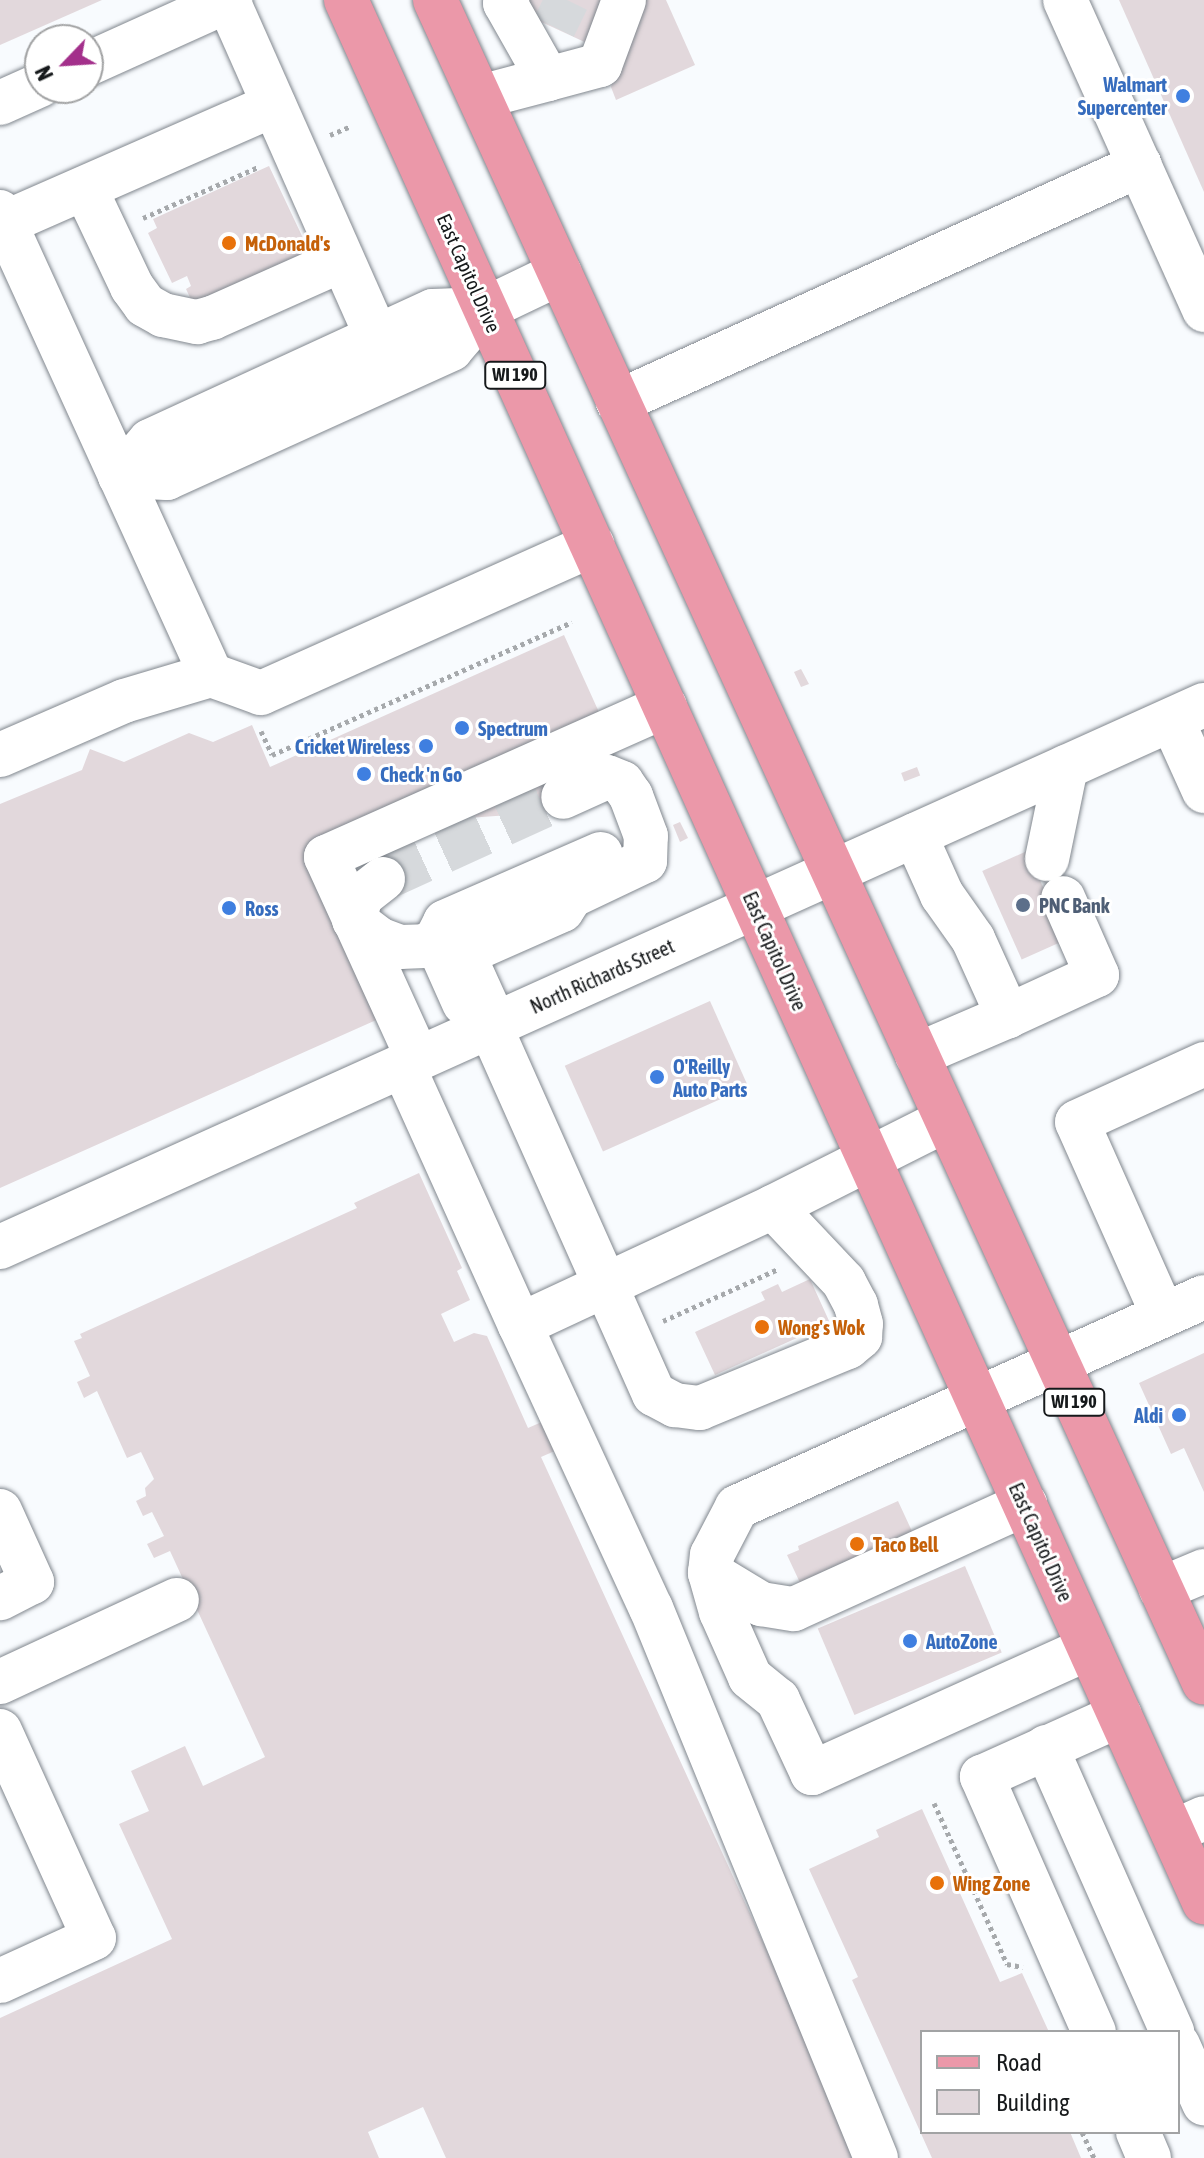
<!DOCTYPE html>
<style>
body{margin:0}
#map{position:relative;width:1204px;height:2158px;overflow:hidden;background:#f8fbfe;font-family:"Asap Condensed",sans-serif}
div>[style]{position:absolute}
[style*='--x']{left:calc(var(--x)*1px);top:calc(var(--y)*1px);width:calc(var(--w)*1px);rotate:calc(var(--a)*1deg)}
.building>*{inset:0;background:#e2d8dc;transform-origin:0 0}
.minor-tunnel>*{height:44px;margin-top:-22px;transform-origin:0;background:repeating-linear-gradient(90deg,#d6d9dc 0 44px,transparent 0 66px)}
.path>*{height:5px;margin-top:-2.5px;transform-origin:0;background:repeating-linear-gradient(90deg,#a6a9ac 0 4px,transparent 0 8px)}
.roads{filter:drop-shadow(0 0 2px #81878e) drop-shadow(0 0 2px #81878e)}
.minor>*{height:44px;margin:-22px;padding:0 22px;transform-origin:22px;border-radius:22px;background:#fff}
.major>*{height:44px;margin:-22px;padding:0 22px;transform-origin:22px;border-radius:22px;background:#eb98a9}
.dots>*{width:22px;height:22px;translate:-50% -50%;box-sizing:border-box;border:4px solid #fff;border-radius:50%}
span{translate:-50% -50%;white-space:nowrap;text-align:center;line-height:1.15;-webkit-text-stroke:6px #fff;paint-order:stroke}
.shield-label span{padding:2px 6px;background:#fff;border:2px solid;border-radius:6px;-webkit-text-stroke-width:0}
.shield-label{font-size:18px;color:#16191b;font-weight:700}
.shop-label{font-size:20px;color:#366cbe;font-weight:700}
.right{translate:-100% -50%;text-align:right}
.left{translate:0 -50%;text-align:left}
.food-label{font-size:20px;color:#c56008;font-weight:700}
.street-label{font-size:20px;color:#16191b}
.service-label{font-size:20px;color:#4e5e75;font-weight:700}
.legend{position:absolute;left:920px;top:2030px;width:260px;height:104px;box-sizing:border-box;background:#fff;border:2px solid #a2a3a4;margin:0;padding:10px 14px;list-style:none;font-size:24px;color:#16191b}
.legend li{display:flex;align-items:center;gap:16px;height:40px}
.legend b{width:40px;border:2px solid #a2a3a4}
.north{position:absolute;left:24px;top:24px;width:80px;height:80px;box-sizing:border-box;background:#fff;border:2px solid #a2a3a4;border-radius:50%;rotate:245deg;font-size:22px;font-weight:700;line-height:32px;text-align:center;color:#16191b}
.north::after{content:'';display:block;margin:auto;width:28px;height:36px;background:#a3308b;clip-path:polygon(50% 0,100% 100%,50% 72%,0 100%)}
</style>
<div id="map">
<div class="building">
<div style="clip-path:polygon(0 0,102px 0,0 45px)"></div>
<div style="clip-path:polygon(528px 0,611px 0,591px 45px,522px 13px)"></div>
<div style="clip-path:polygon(633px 0,666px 0,695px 65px,616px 100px,611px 87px)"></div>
<div style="clip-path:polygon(1119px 0,1204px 0,1204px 192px)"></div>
<div style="clip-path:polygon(269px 166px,310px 253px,194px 306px,186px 289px,191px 286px,187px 276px,172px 283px,148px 233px,157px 228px,153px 219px)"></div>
<div style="clip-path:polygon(564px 635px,603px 721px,309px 852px,383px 1017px,0 1188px,0 804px,82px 770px,90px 749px,124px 762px,189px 733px,213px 742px,252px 725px,270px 767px)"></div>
<div style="clip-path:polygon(801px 669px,809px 684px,801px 687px,794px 672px)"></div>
<div style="left:566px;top:758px;width:53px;height:217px;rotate:86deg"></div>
<div style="left:917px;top:767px;width:9px;height:17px;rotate:69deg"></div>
<div style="clip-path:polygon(680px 822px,688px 838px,680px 842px,673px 825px)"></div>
<div style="left:1027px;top:851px;width:97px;height:49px;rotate:66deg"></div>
<div style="left:710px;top:1001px;width:94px;height:159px;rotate:66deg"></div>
<div style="clip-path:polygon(419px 1173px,462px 1268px,457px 1271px,470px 1300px,441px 1314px,454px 1342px,474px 1333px,487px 1336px,528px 1428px,544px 1421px,557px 1450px,541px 1457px,862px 2158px,446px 2158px,423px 2107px,368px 2132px,379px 2158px,0 2158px,0 2018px,172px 1939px,119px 1824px,149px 1811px,131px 1771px,185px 1746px,203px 1786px,265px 1757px,170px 1551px,154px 1558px,147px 1544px,164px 1536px,152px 1512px,143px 1516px,136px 1501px,146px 1496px,145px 1488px,154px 1479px,141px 1452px,127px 1458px,97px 1391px,84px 1398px,77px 1382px,90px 1376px,74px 1341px,82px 1338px,80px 1334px,357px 1208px,354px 1203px)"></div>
<div style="clip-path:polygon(810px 1279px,830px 1323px,715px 1375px,695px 1332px,765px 1300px,761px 1292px,778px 1284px,782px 1292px)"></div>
<div style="clip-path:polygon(1204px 1353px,1204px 1492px,1184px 1448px,1171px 1454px,1139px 1383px)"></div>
<div style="clip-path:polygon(898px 1501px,917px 1542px,802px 1587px,787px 1555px,799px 1550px,798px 1546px)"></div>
<div style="left:965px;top:1566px;width:94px;height:160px;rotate:67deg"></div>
<div style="clip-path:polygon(922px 1809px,1000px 1982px,1022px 1973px,1049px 2032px,922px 2032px,922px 2132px,1070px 2132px,1081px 2158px,932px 2158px,852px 1980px,858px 1977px,809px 1869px,879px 1837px,876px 1830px)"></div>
</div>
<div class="minor-tunnel">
<div style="--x:554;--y:27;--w:30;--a:-64"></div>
<div style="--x:383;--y:879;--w:198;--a:-24.5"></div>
</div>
<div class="path">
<div style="--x:330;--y:135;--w:23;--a:-23"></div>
<div style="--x:143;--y:218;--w:126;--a:-23.9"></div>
<div style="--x:261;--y:731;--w:26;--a:65"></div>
<div style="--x:272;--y:755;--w:328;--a:-23.9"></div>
<div style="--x:663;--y:1321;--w:126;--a:-24.3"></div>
<div style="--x:934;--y:1803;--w:177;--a:65.6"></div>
<div style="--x:1007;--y:1964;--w:16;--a:11"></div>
<div style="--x:1082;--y:2132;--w:29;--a:65"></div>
</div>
<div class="roads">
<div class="minor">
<div style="--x:1065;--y:0;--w:340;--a:65.8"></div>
<div style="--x:228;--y:1;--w:368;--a:66.1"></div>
<div style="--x:88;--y:64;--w:156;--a:-24.3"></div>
<div style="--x:548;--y:79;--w:54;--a:-15.1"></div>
<div style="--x:600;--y:65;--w:69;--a:-69.7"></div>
<div style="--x:480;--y:97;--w:70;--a:-14.8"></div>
<div style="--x:548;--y:79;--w:87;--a:-119.5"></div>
<div style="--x:505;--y:3;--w:4;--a:-56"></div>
<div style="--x:0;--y:103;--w:44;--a:-24.2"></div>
<div style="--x:85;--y:188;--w:110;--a:64.6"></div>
<div style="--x:132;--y:287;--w:22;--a:54"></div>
<div style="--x:145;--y:305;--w:21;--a:29"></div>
<div style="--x:163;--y:315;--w:35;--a:12"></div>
<div style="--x:197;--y:322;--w:16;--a:-15"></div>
<div style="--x:212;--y:318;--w:142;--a:-24"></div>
<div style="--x:0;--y:212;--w:509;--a:65.5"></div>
<div style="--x:0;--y:225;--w:299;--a:-23.7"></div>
<div style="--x:618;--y:402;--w:573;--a:-24.42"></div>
<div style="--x:120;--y:476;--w:47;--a:2.4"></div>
<div style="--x:167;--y:478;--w:312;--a:-24.4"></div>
<div style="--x:451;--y:349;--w:52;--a:-49.6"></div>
<div style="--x:485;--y:309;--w:83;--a:-25.6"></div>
<div style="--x:120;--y:476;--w:46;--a:-49.4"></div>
<div style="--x:150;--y:441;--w:311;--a:-24.7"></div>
<div style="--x:433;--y:311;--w:52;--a:-2.2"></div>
<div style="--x:1172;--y:720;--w:78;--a:65.7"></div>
<div style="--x:0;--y:755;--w:135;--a:-23.5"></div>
<div style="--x:124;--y:701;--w:91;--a:-16.6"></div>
<div style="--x:211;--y:675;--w:53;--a:19.8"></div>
<div style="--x:261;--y:693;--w:363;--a:-24.1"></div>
<div style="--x:915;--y:835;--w:66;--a:65.8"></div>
<div style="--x:942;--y:895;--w:54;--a:54.8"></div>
<div style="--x:973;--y:939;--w:85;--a:65.6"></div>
<div style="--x:1008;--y:1016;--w:99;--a:156.8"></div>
<div style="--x:1047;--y:859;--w:94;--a:-78.3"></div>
<div style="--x:383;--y:879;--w:28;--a:142"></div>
<div style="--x:361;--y:896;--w:25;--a:106"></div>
<div style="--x:354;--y:920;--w:34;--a:37"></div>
<div style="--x:381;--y:940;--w:20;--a:20"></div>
<div style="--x:400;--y:947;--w:25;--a:-2"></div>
<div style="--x:425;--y:946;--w:13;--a:-29"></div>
<div style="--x:436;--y:940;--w:69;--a:66"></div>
<div style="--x:436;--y:940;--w:20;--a:-63"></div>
<div style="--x:445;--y:922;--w:170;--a:-23.6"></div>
<div style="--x:1008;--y:1016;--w:98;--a:-24.7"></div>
<div style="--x:1097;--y:975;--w:84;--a:-113.8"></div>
<div style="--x:495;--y:1024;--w:60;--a:-114.4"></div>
<div style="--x:470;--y:969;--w:10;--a:-96"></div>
<div style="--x:469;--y:959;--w:13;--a:-58"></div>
<div style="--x:476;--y:948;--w:94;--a:-23.8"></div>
<div style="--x:562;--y:910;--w:17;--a:-57"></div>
<div style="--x:571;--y:896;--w:82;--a:-25.3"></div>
<div style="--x:645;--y:861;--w:25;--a:-88"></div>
<div style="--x:646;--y:836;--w:43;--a:-110.6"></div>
<div style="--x:631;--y:796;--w:16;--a:-125"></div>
<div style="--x:622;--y:783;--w:16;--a:-158"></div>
<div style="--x:607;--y:777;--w:48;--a:155.6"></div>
<div style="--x:490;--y:1026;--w:403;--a:66"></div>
<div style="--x:654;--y:1394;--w:24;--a:28"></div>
<div style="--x:675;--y:1405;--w:25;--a:7"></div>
<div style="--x:700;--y:1408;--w:160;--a:-22.4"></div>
<div style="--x:848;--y:1347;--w:16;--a:-40"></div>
<div style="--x:860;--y:1337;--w:13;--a:-86"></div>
<div style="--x:861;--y:1324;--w:20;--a:-105"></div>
<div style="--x:856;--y:1305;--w:26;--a:-118"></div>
<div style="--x:844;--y:1282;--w:103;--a:-133.4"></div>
<div style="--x:418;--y:1059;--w:222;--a:-114.5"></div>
<div style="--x:326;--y:857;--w:371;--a:-24"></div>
<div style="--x:403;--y:1066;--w:284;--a:65.7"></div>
<div style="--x:520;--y:1325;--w:279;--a:-25"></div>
<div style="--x:773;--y:1207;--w:194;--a:-26.7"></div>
<div style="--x:0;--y:1247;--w:1320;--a:-24.24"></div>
<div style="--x:1163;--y:1315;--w:211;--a:-114"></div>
<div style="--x:1077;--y:1122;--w:140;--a:-24.5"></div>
<div style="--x:520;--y:1325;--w:312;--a:65.2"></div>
<div style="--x:651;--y:1608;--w:594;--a:67.75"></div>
<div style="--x:0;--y:1511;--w:78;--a:65.7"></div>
<div style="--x:32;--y:1582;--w:36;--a:153"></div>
<div style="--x:710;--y:1573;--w:60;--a:31.3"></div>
<div style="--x:761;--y:1604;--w:33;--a:9"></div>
<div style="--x:794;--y:1609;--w:254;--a:-24.4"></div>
<div style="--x:1161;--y:1589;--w:47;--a:-22.7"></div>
<div style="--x:1089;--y:1648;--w:304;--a:155.7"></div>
<div style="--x:812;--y:1773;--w:81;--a:-115"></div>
<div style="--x:778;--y:1700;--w:36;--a:-141"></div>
<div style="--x:750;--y:1677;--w:71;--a:-114"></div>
<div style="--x:721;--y:1612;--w:41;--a:-105.8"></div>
<div style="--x:710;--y:1573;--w:18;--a:-84"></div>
<div style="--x:712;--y:1555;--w:54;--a:-62.5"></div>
<div style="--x:737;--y:1507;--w:512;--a:-24.21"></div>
<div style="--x:0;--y:1682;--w:195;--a:-24.9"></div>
<div style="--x:0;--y:1731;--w:227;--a:65.6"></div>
<div style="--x:94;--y:1938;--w:103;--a:155.4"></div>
<div style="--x:1046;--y:1747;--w:312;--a:66.1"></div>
<div style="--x:1173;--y:1832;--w:34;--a:-24"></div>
<div style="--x:1094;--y:2032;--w:279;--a:-113.7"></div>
<div style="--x:982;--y:1777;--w:151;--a:-24.2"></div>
<div style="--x:1178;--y:2045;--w:64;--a:65.9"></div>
<div style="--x:1138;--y:2132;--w:28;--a:67"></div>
</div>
<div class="major">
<div style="--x:346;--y:0;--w:2087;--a:65.72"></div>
<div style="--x:435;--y:0;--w:1850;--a:65.44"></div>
</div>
</div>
<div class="dots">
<div style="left:1183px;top:96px;background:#3f7fe0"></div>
<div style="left:229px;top:243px;background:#e8710a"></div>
<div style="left:462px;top:728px;background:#3f7fe0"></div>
<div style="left:426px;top:746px;background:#3f7fe0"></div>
<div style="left:364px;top:774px;background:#3f7fe0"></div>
<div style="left:1023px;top:905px;background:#5c6f8a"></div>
<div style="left:229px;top:908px;background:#3f7fe0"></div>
<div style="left:657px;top:1077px;background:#3f7fe0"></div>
<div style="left:762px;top:1327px;background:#e8710a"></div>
<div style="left:1179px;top:1415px;background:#3f7fe0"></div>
<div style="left:857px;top:1544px;background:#e8710a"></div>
<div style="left:910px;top:1641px;background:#3f7fe0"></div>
<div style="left:937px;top:1883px;background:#e8710a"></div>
</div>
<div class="shield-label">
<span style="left:515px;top:375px">WI 190</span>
<span style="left:1074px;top:1402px">WI 190</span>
</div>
<div class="shop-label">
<span class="right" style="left:1167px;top:96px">Walmart<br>Supercenter</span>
<span class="left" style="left:478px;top:728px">Spectrum</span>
<span class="right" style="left:410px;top:746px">Cricket Wireless</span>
<span class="left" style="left:380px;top:774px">Check 'n Go</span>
<span class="left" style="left:245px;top:908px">Ross</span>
<span class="left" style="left:673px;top:1078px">O'Reilly<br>Auto Parts</span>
<span class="right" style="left:1163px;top:1415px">Aldi</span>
<span class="left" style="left:926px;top:1641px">AutoZone</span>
</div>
<div class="food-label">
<span class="left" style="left:245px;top:243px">McDonald's</span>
<span class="left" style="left:778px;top:1327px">Wong's Wok</span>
<span class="left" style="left:873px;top:1544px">Taco Bell</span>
<span class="left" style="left:953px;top:1883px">Wing Zone</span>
</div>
<div class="street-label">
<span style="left:469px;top:273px;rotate:66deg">East Capitol Drive</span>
<span style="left:775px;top:951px;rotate:66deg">East Capitol Drive</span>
<span style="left:602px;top:976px;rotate:-24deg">North Richards Street</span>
<span style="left:1041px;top:1542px;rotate:66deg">East Capitol Drive</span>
</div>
<div class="service-label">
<span class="left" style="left:1039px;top:905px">PNC Bank</span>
</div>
<ul class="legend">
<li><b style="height:10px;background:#eb98a9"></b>Road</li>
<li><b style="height:22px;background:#e2d8dc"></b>Building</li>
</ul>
<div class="north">N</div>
</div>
